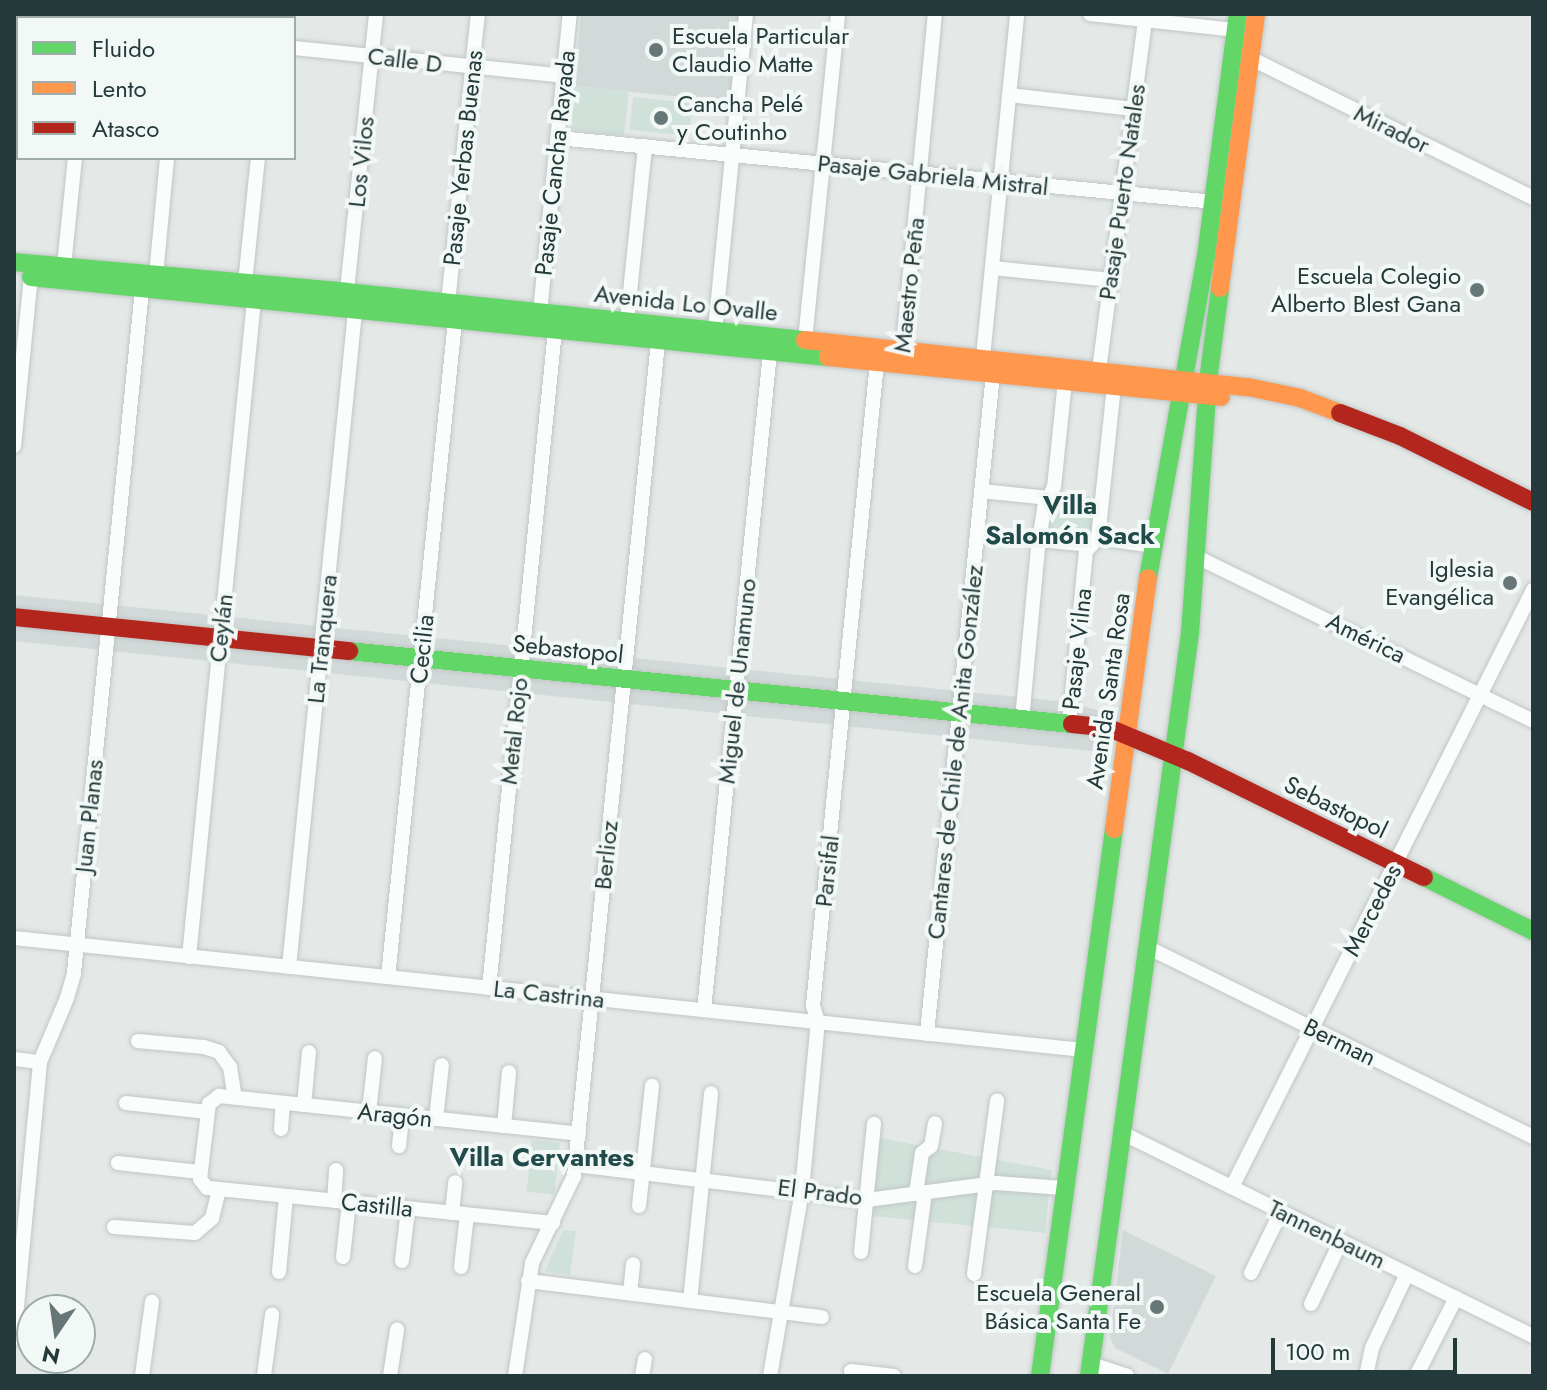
<!DOCTYPE html>
<meta charset="utf-8">
<style>
body{margin:0}
#map{position:relative;width:1547px;height:1390px;overflow:hidden;background:#e4e9e8;font-family:Jost,sans-serif}
div>[style]{position:absolute}
[style*='--x']{left:calc(var(--x)*1px);top:calc(var(--y)*1px);width:calc(var(--w)*1px);rotate:calc(var(--a)*1deg)}
.built>*{inset:0;background:#d2dad9}
.green>*{inset:0;background:#cfe1d9;transform-origin:0 0}
.roads{filter:drop-shadow(0 0 2px #c1c6c5) drop-shadow(0 0 2px #c1c6c5)}
.street>*{height:14px;margin:-7px;padding:0 7px;transform-origin:7px;border-radius:7px;background:#fbfcfc}
.fast>*{height:18px;margin:-9px;padding:0 9px;transform-origin:9px;border-radius:9px;background:#63d668}
.slow>*{height:18px;margin:-9px;padding:0 9px;transform-origin:9px;border-radius:9px;background:#ff974d}
.jam>*{height:18px;margin:-9px;padding:0 9px;transform-origin:9px;border-radius:9px;background:#b3261e}
.dots>*{width:22px;height:22px;translate:-50% -50%;box-sizing:border-box;border:4px solid #f2f8f6;border-radius:50%}
span{translate:-50% -50%;white-space:nowrap;text-align:center;line-height:1.15;-webkit-text-stroke:8px #f2f8f6;paint-order:stroke}
.poi-label{font-size:24px;color:#243a3a}
.left{translate:0 -50%;text-align:left}
.right{translate:-100% -50%;text-align:right}
.street-label{font-size:24px;color:#243a3a}
.neighbourhood-label{font-size:26px;color:#214a4b;font-weight:700}
.frame{position:absolute;inset:0;border:16px solid #243a3a;pointer-events:none}
.legend{position:absolute;left:16px;top:16px;width:280px;height:144px;box-sizing:border-box;background:#f2f8f6;border:2px solid #a0acab;margin:0;padding:10px 14px;list-style:none;font-size:24px;color:#243a3a}
.legend li{display:flex;align-items:center;gap:16px;height:40px}
.legend b{width:40px;border:2px solid #a0acab}
.north{position:absolute;left:16px;top:1294px;width:80px;height:80px;box-sizing:border-box;background:#f2f8f6;border:2px solid #a0acab;border-radius:50%;rotate:193deg;font-size:22px;font-weight:700;line-height:32px;text-align:center;color:#243a3a}
.north::after{content:'';display:block;margin:auto;width:28px;height:36px;background:#677777;clip-path:polygon(50% 0,100% 100%,50% 72%,0 100%)}
.scale{position:absolute;left:1271px;top:1338px;width:186px;height:36px;box-sizing:border-box;border:4px solid #243a3a;border-top:0;padding-left:10px;font-size:24px;line-height:28px;white-space:nowrap;color:#243a3a;-webkit-text-stroke:6px #f2f8f6;paint-order:stroke}
</style>
<div id="map">
<div class="built">
<div style="clip-path:polygon(581px 14px,739px 14px,730px 102px,574px 86px)"></div>
<div style="clip-path:polygon(14px 595px,1067px 702px,1115px 715px,1110px 753px,14px 641px)"></div>
<div style="clip-path:polygon(1123px 1230px,1216px 1276px,1168px 1374px,1115px 1348px,1110px 1338px)"></div>
</div>
<div class="green">
<div style="left:574px;top:86px;width:55px;height:44px;rotate:6deg"></div>
<div style="left:633px;top:97px;width:60px;height:33px;rotate:6deg"></div>
<div style="clip-path:polygon(1059px 492px,1099px 498px,1091px 537px,1082px 544px,1045px 538px,1050px 507px)"></div>
<div style="clip-path:polygon(880px 1138px,1052px 1170px,1051px 1183px,874px 1194px)"></div>
<div style="left:532px;top:1140px;width:28px;height:52px;rotate:6deg"></div>
<div style="clip-path:polygon(995px 1188px,1049px 1193px,1045px 1233px,871px 1216px,873px 1204px)"></div>
<div style="clip-path:polygon(563px 1230px,576px 1231px,570px 1275px,545px 1271px)"></div>
</div>
<div class="roads">
<div class="street">
<div style="--x:1090;--y:14;--w:147;--a:6.3"></div>
<div style="--x:89;--y:18;--w:4;--a:-76"></div>
<div style="--x:181;--y:18;--w:4;--a:-90"></div>
<div style="--x:273;--y:18;--w:4;--a:-90"></div>
<div style="--x:14;--y:20;--w:4;--a:0"></div>
<div style="--x:294;--y:48;--w:271;--a:5.9"></div>
<div style="--x:1250;--y:58;--w:316;--a:26.3"></div>
<div style="--x:14;--y:80;--w:4;--a:0"></div>
<div style="--x:1009;--y:95;--w:125;--a:6.4"></div>
<div style="--x:558;--y:138;--w:659;--a:5.57"></div>
<div style="--x:64;--y:266;--w:109;--a:-84.2"></div>
<div style="--x:992;--y:268;--w:120;--a:5.8"></div>
<div style="--x:156;--y:275;--w:118;--a:-84.6"></div>
<div style="--x:245;--y:283;--w:126;--a:-84.1"></div>
<div style="--x:346;--y:300;--w:288;--a:-84"></div>
<div style="--x:448;--y:303;--w:291;--a:-84.1"></div>
<div style="--x:540;--y:312;--w:300;--a:-84.3"></div>
<div style="--x:627;--y:321;--w:176;--a:-84.1"></div>
<div style="--x:715;--y:330;--w:318;--a:-84.4"></div>
<div style="--x:805;--y:340;--w:328;--a:-84.2"></div>
<div style="--x:902;--y:356;--w:344;--a:-84.5"></div>
<div style="--x:983;--y:357;--w:345;--a:-84.3"></div>
<div style="--x:1099;--y:370;--w:359;--a:-82.5"></div>
<div style="--x:14;--y:446;--w:170;--a:-84.3"></div>
<div style="--x:981;--y:491;--w:68;--a:5.9"></div>
<div style="--x:1098;--y:538;--w:57;--a:8.1"></div>
<div style="--x:1040;--y:540;--w:52;--a:5.5"></div>
<div style="--x:1197;--y:557;--w:374;--a:26"></div>
<div style="--x:1022;--y:720;--w:174;--a:-84.7"></div>
<div style="--x:1038;--y:547;--w:39;--a:-81"></div>
<div style="--x:1044;--y:508;--w:23;--a:-65"></div>
<div style="--x:1054;--y:487;--w:107;--a:-84.1"></div>
<div style="--x:1069;--y:724;--w:174;--a:-84.4"></div>
<div style="--x:1086;--y:551;--w:18;--a:-47"></div>
<div style="--x:1098;--y:538;--w:153;--a:-84"></div>
<div style="--x:14;--y:938;--w:1075;--a:5.98"></div>
<div style="--x:1147;--y:947;--w:430;--a:26.2"></div>
<div style="--x:189;--y:957;--w:660;--a:-84.35"></div>
<div style="--x:289;--y:967;--w:659;--a:-84.25"></div>
<div style="--x:388;--y:977;--w:659;--a:-84.17"></div>
<div style="--x:489;--y:988;--w:661;--a:-84.27"></div>
<div style="--x:704;--y:1010;--w:661;--a:-84.27"></div>
<div style="--x:927;--y:1034;--w:663;--a:-84.29"></div>
<div style="--x:138;--y:1041;--w:66;--a:5.2"></div>
<div style="--x:204;--y:1047;--w:16;--a:18"></div>
<div style="--x:219;--y:1052;--w:19;--a:54"></div>
<div style="--x:230;--y:1067;--w:30;--a:81"></div>
<div style="--x:14;--y:1059;--w:26;--a:7"></div>
<div style="--x:126;--y:1103;--w:82;--a:6.3"></div>
<div style="--x:304;--y:1105;--w:53;--a:-84.6"></div>
<div style="--x:369;--y:1112;--w:54;--a:-83.7"></div>
<div style="--x:436;--y:1119;--w:54;--a:-83.7"></div>
<div style="--x:504;--y:1126;--w:54;--a:-84.7"></div>
<div style="--x:281;--y:1129;--w:26;--a:-86"></div>
<div style="--x:1122;--y:1133;--w:458;--a:26.3"></div>
<div style="--x:399;--y:1146;--w:31;--a:-84"></div>
<div style="--x:118;--y:1163;--w:82;--a:6.3"></div>
<div style="--x:576;--y:1165;--w:293;--a:6.9"></div>
<div style="--x:867;--y:1200;--w:130;--a:-7.5"></div>
<div style="--x:996;--y:1183;--w:67;--a:4.3"></div>
<div style="--x:1232;--y:1187;--w:669;--a:-63.24"></div>
<div style="--x:916;--y:1194;--w:41;--a:-81.7"></div>
<div style="--x:922;--y:1153;--w:11;--a:-38"></div>
<div style="--x:931;--y:1146;--w:23;--a:-80"></div>
<div style="--x:334;--y:1201;--w:31;--a:-86"></div>
<div style="--x:639;--y:1206;--w:121;--a:-83.8"></div>
<div style="--x:452;--y:1213;--w:31;--a:-84"></div>
<div style="--x:553;--y:1223;--w:348;--a:-174.2"></div>
<div style="--x:207;--y:1188;--w:11;--a:-128"></div>
<div style="--x:200;--y:1179;--w:76;--a:-83.2"></div>
<div style="--x:209;--y:1104;--w:13;--a:-39"></div>
<div style="--x:219;--y:1096;--w:362;--a:6"></div>
<div style="--x:114;--y:1227;--w:81;--a:4.2"></div>
<div style="--x:195;--y:1233;--w:23;--a:-41"></div>
<div style="--x:212;--y:1218;--w:29;--a:-76"></div>
<div style="--x:861;--y:1252;--w:129;--a:-84.2"></div>
<div style="--x:343;--y:1257;--w:54;--a:-83.7"></div>
<div style="--x:402;--y:1261;--w:52;--a:-83.4"></div>
<div style="--x:915;--y:1266;--w:74;--a:-82.2"></div>
<div style="--x:461;--y:1267;--w:52;--a:-83.4"></div>
<div style="--x:279;--y:1272;--w:76;--a:-84.7"></div>
<div style="--x:1251;--y:1273;--w:68;--a:-63.8"></div>
<div style="--x:974;--y:1274;--w:175;--a:-82.4"></div>
<div style="--x:528;--y:1281;--w:296;--a:7"></div>
<div style="--x:630;--y:1293;--w:29;--a:-84"></div>
<div style="--x:690;--y:1301;--w:209;--a:-84.2"></div>
<div style="--x:1311;--y:1304;--w:70;--a:-64.5"></div>
<div style="--x:14;--y:1338;--w:277;--a:-84.6"></div>
<div style="--x:40;--y:1062;--w:69;--a:-67.1"></div>
<div style="--x:67;--y:998;--w:26;--a:-74"></div>
<div style="--x:74;--y:973;--w:687;--a:-84.32"></div>
<div style="--x:1091;--y:1364;--w:38;--a:18"></div>
<div style="--x:851;--y:1371;--w:43;--a:6.6"></div>
<div style="--x:142;--y:1376;--w:75;--a:-82.3"></div>
<div style="--x:264;--y:1376;--w:62;--a:-82.5"></div>
<div style="--x:390;--y:1376;--w:47;--a:-81.3"></div>
<div style="--x:515;--y:1376;--w:114;--a:-81.4"></div>
<div style="--x:532;--y:1263;--w:97;--a:-64.2"></div>
<div style="--x:574;--y:1176;--w:848;--a:-84.25"></div>
<div style="--x:642;--y:1376;--w:17;--a:-80"></div>
<div style="--x:770;--y:1376;--w:189;--a:-80.2"></div>
<div style="--x:802;--y:1190;--w:169;--a:-84.6"></div>
<div style="--x:818;--y:1022;--w:17;--a:-107"></div>
<div style="--x:813;--y:1006;--w:646;--a:-84.32"></div>
<div style="--x:1366;--y:1376;--w:29;--a:-78"></div>
<div style="--x:1372;--y:1348;--w:82;--a:-64.7"></div>
<div style="--x:1416;--y:1376;--w:88;--a:-62.9"></div>
</div>
<div class="fast">
<div style="--x:14;--y:262;--w:334;--a:5.1"></div>
<div style="--x:347;--y:292;--w:461;--a:6"></div>
<div style="--x:31;--y:277;--w:801;--a:5.73"></div>
<div style="--x:1148;--y:578;--w:327;--a:-79.8"></div>
<div style="--x:1206;--y:256;--w:244;--a:-82.5"></div>
<div style="--x:349;--y:651;--w:727;--a:5.77"></div>
<div style="--x:1424;--y:877;--w:122;--a:26.4"></div>
<div style="--x:1040;--y:1376;--w:552;--a:-82.3"></div>
<div style="--x:1089;--y:1376;--w:750;--a:-82.26"></div>
<div style="--x:1190;--y:633;--w:253;--a:-85.9"></div>
<div style="--x:1208;--y:381;--w:94;--a:-82.6"></div>
</div>
<div class="slow">
<div style="--x:1220;--y:288;--w:276;--a:-82.5"></div>
<div style="--x:805;--y:340;--w:445;--a:6.1"></div>
<div style="--x:1248;--y:387;--w:53;--a:11.9"></div>
<div style="--x:1300;--y:398;--w:43;--a:20.6"></div>
<div style="--x:828;--y:357;--w:395;--a:5.8"></div>
<div style="--x:1114;--y:829;--w:253;--a:-82.3"></div>
</div>
<div class="jam">
<div style="--x:1340;--y:413;--w:64;--a:21"></div>
<div style="--x:1400;--y:436;--w:148;--a:26.4"></div>
<div style="--x:14;--y:617;--w:337;--a:5.8"></div>
<div style="--x:1072;--y:724;--w:37;--a:6"></div>
<div style="--x:1109;--y:728;--w:86;--a:22.7"></div>
<div style="--x:1188;--y:761;--w:263;--a:26.2"></div>
</div>
</div>
<div class="dots">
<div style="left:656px;top:50px;background:#677777"></div>
<div style="left:661px;top:118px;background:#677777"></div>
<div style="left:1477px;top:290px;background:#677777"></div>
<div style="left:1510px;top:583px;background:#677777"></div>
<div style="left:1157px;top:1307px;background:#677777"></div>
</div>
<div class="poi-label">
<span class="left" style="left:672px;top:50px">Escuela Particular<br>Claudio Matte</span>
<span class="left" style="left:677px;top:118px">Cancha Pelé<br>y Coutinho</span>
<span class="right" style="left:1461px;top:290px">Escuela Colegio<br>Alberto Blest Gana</span>
<span class="right" style="left:1494px;top:583px">Iglesia<br>Evangélica</span>
<span class="right" style="left:1141px;top:1307px">Escuela General<br>Básica Santa Fe</span>
</div>
<div class="street-label">
<span style="left:405px;top:60px;rotate:7deg">Calle D</span>
<span style="left:1392px;top:129px;rotate:26deg">Mirador</span>
<span style="left:463px;top:158px;rotate:-84deg">Pasaje Yerbas Buenas</span>
<span style="left:361px;top:162px;rotate:-84deg">Los Vilos</span>
<span style="left:555px;top:163px;rotate:-84deg">Pasaje Cancha Rayada</span>
<span style="left:933px;top:175px;rotate:6deg">Pasaje Gabriela Mistral</span>
<span style="left:1122px;top:192px;rotate:-82deg">Pasaje Puerto Natales</span>
<span style="left:909px;top:285px;rotate:-84deg">Maestro Peña</span>
<span style="left:686px;top:303px;rotate:6deg">Avenida Lo Ovalle</span>
<span style="left:221px;top:628px;rotate:-84deg">Ceylán</span>
<span style="left:1366px;top:638px;rotate:26deg">América</span>
<span style="left:322px;top:639px;rotate:-84deg">La Tranquera</span>
<span style="left:422px;top:649px;rotate:-84deg">Cecilia</span>
<span style="left:568px;top:649px;rotate:6deg">Sebastopol</span>
<span style="left:1077px;top:649px;rotate:-84deg">Pasaje Vilna</span>
<span style="left:737px;top:681px;rotate:-84deg">Miguel de Unamuno</span>
<span style="left:1108px;top:691px;rotate:-82deg">Avenida Santa Rosa</span>
<span style="left:514px;top:731px;rotate:-84deg">Metal Rojo</span>
<span style="left:955px;top:752px;rotate:-84deg">Cantares de Chile de Anita González</span>
<span style="left:1336px;top:807px;rotate:26deg">Sebastopol</span>
<span style="left:89px;top:816px;rotate:-84deg">Juan Planas</span>
<span style="left:606px;top:855px;rotate:-84deg">Berlioz</span>
<span style="left:827px;top:871px;rotate:-84deg">Parsifal</span>
<span style="left:1372px;top:910px;rotate:-63deg">Mercedes</span>
<span style="left:549px;top:994px;rotate:6deg">La Castrina</span>
<span style="left:1340px;top:1042px;rotate:26deg">Berman</span>
<span style="left:395px;top:1115px;rotate:6deg">Aragón</span>
<span style="left:820px;top:1192px;rotate:7deg">El Prado</span>
<span style="left:377px;top:1205px;rotate:6deg">Castilla</span>
<span style="left:1327px;top:1234px;rotate:26deg">Tannenbaum</span>
</div>
<div class="neighbourhood-label">
<span style="left:1070px;top:521px">Villa<br>Salomón Sack</span>
<span style="left:542px;top:1158px">Villa Cervantes</span>
</div>
<div class="frame"></div>
<ul class="legend">
<li><b style="height:10px;background:#63d668"></b>Fluido</li>
<li><b style="height:10px;background:#ff974d"></b>Lento</li>
<li><b style="height:10px;background:#b3261e"></b>Atasco</li>
</ul>
<div class="north">N</div>
<div class="scale">100 m</div>
</div>
